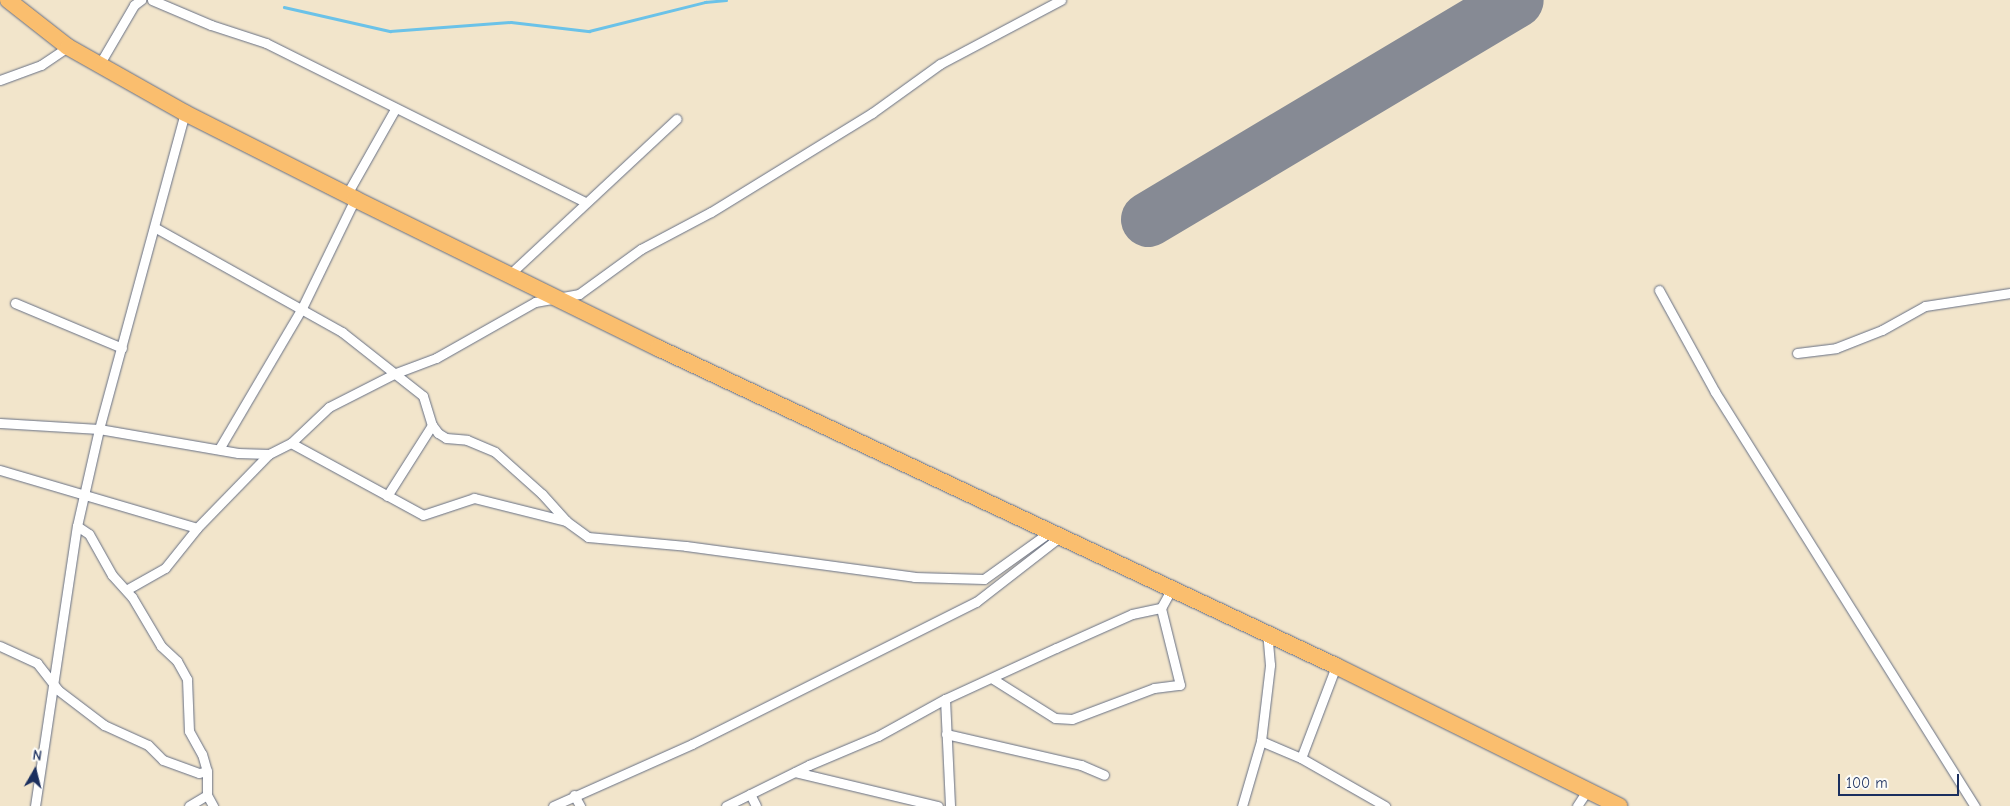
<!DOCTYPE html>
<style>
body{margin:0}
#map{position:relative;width:2010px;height:806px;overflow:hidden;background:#f2e5cb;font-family:"Comic Neue",sans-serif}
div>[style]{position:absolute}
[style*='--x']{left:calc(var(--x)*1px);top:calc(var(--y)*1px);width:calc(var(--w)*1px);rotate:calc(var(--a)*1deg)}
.stream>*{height:2.5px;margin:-1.25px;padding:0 1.25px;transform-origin:1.25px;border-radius:1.25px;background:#6bc2e8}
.runway>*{height:55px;margin:-27.5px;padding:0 27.5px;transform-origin:27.5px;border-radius:27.5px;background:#868a94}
.roads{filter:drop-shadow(0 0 1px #666f84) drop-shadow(0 0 1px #666f84)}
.street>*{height:9px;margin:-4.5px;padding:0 4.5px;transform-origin:4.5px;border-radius:4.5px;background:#fff}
.highway>*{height:16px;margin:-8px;padding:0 8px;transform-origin:8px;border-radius:8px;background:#fabe6e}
span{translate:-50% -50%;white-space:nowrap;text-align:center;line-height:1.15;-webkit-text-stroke:5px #fdfcf7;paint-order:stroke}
.north{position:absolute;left:10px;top:746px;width:50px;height:50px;-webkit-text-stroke:4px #fdfcf7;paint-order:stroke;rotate:8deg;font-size:14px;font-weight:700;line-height:20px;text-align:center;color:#1b2f5e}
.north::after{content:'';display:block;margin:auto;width:18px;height:22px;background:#1b2f5e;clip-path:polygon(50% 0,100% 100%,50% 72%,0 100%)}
.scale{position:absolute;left:1838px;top:774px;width:121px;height:22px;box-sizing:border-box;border:2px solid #1b2f5e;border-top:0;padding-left:6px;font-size:15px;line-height:18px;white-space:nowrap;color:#1b2f5e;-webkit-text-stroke:4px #fdfcf7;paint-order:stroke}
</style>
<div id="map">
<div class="stream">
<div style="--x:284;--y:7;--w:109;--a:12.8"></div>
<div style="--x:390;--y:31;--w:121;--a:-4.3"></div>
<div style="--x:511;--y:22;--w:79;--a:6.6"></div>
<div style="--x:589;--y:31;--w:120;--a:-14"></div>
<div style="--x:705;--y:2;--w:21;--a:-5"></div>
</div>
<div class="runway">
<div style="--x:1148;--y:219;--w:428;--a:-30.8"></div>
</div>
<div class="roads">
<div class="street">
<div style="--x:152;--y:0;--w:64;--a:23"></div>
<div style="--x:211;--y:25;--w:58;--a:18.1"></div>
<div style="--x:266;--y:43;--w:356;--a:26.5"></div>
<div style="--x:99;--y:65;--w:69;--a:-59.7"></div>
<div style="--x:134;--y:5;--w:9;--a:-36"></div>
<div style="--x:0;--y:80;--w:44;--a:-20.1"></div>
<div style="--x:41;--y:65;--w:32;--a:-34"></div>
<div style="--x:347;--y:194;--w:98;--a:-60.5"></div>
<div style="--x:156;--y:228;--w:213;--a:29.2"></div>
<div style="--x:342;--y:332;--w:103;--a:38.3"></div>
<div style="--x:423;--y:396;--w:30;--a:73"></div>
<div style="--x:432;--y:425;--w:10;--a:53"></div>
<div style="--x:438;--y:433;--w:9;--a:32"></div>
<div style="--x:446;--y:438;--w:21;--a:5"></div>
<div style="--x:467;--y:440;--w:30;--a:23"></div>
<div style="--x:495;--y:452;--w:63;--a:41.8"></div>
<div style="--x:542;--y:494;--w:36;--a:48"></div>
<div style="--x:566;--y:521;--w:27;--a:36"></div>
<div style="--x:588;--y:537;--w:98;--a:5.2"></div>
<div style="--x:686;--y:546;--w:230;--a:7.7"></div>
<div style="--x:914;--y:577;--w:70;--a:1.6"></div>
<div style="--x:984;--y:579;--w:82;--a:-35.6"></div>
<div style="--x:509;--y:275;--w:229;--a:-43"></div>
<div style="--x:1659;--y:290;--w:116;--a:61.2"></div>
<div style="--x:1715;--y:392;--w:489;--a:57.9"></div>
<div style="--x:15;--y:303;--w:116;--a:22.8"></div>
<div style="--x:1797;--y:353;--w:39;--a:-7"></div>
<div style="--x:1836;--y:348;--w:49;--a:-21.4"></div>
<div style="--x:1882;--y:330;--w:49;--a:-29.2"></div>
<div style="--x:1925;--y:306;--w:86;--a:-8.7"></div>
<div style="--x:0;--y:423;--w:99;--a:3.5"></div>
<div style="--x:99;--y:429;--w:141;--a:9.8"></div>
<div style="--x:238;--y:453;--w:31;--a:2"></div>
<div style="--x:269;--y:454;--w:25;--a:-27"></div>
<div style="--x:291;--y:443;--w:52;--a:-43.5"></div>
<div style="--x:329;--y:407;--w:75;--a:-26.9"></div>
<div style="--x:396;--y:373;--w:43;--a:-20.6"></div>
<div style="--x:436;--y:358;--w:114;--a:-29.5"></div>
<div style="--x:535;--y:302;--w:45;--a:-10.3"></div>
<div style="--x:579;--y:294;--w:77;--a:-36"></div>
<div style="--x:641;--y:249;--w:79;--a:-27.9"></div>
<div style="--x:711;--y:212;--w:189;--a:-31.6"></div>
<div style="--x:872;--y:113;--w:84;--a:-35.8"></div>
<div style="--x:940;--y:64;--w:137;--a:-27.9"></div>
<div style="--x:291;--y:443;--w:150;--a:28.6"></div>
<div style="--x:423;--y:515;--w:54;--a:-18.4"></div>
<div style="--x:474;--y:498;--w:95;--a:14"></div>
<div style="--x:219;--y:449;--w:164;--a:-59.5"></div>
<div style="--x:302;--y:308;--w:121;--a:-64.1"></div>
<div style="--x:0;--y:470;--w:205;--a:16.4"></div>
<div style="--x:387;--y:496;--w:84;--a:-57.6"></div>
<div style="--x:77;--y:526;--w:14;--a:34"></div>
<div style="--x:89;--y:534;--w:47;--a:60.7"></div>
<div style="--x:112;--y:575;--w:30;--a:48"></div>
<div style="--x:132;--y:597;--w:57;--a:59.4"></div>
<div style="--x:161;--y:646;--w:22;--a:43"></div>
<div style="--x:177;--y:661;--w:21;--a:61"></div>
<div style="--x:187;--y:679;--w:52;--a:87.8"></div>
<div style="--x:189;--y:731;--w:26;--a:61"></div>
<div style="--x:202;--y:754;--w:18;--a:74"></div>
<div style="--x:207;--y:771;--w:24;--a:90"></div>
<div style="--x:207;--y:795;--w:21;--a:149"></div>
<div style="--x:126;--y:590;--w:45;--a:-29.4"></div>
<div style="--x:165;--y:568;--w:51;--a:-51.3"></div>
<div style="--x:197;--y:528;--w:103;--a:-45.8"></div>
<div style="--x:0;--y:646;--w:41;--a:24.7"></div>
<div style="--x:37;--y:663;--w:34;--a:52"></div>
<div style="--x:58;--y:690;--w:58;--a:37.3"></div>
<div style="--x:104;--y:725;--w:48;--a:24.4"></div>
<div style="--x:148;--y:745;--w:21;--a:45"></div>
<div style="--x:163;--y:760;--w:38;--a:20"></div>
<div style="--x:199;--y:773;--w:8;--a:-14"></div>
<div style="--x:1336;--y:666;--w:98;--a:110.8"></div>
<div style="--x:1301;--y:758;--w:97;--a:29.7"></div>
<div style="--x:993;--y:679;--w:73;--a:32.2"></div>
<div style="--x:1055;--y:718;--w:17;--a:3"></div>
<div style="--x:1072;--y:719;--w:88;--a:-20.7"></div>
<div style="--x:1154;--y:688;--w:26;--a:-7"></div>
<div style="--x:1180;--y:685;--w:79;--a:-103.9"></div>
<div style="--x:945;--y:699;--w:107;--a:87.3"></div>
<div style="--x:946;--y:734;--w:139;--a:12.9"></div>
<div style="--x:1081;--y:765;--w:25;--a:23"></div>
<div style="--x:1261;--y:741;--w:43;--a:23"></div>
<div style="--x:795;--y:772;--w:147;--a:13.4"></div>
<div style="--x:750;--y:794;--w:13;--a:63"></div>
<div style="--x:207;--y:795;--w:13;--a:61"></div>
<div style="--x:574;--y:795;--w:13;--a:61"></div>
<div style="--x:35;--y:806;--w:283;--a:-81.5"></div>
<div style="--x:77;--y:526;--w:99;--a:-77.2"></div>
<div style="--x:99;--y:429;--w:327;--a:-74.8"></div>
<div style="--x:553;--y:806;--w:152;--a:-24"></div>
<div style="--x:692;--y:744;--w:318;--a:-26.6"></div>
<div style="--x:976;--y:602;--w:108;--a:-37.8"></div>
<div style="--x:726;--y:806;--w:93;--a:-26.3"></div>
<div style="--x:809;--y:765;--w:75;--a:-22.8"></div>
<div style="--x:878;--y:736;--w:77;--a:-28.9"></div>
<div style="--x:945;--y:699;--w:122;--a:-24.7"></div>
<div style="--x:1056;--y:648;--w:83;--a:-24.1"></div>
<div style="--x:1132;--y:614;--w:30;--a:-12"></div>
<div style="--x:1161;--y:608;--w:23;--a:-61"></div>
<div style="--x:1242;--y:806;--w:68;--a:-73.7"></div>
<div style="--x:1261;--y:741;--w:77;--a:-83.2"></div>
<div style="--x:1270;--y:665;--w:32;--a:-95"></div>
<div style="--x:1577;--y:806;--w:20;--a:-57"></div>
</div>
<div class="highway">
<div style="--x:8;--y:0;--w:76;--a:38.1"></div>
<div style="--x:68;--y:47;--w:134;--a:29.4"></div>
<div style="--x:185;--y:113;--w:191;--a:26.8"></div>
<div style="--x:355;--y:199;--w:338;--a:26.2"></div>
<div style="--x:658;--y:348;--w:749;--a:25.13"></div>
<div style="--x:1336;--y:666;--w:316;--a:26.3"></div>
</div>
</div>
<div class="north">N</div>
<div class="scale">100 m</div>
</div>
